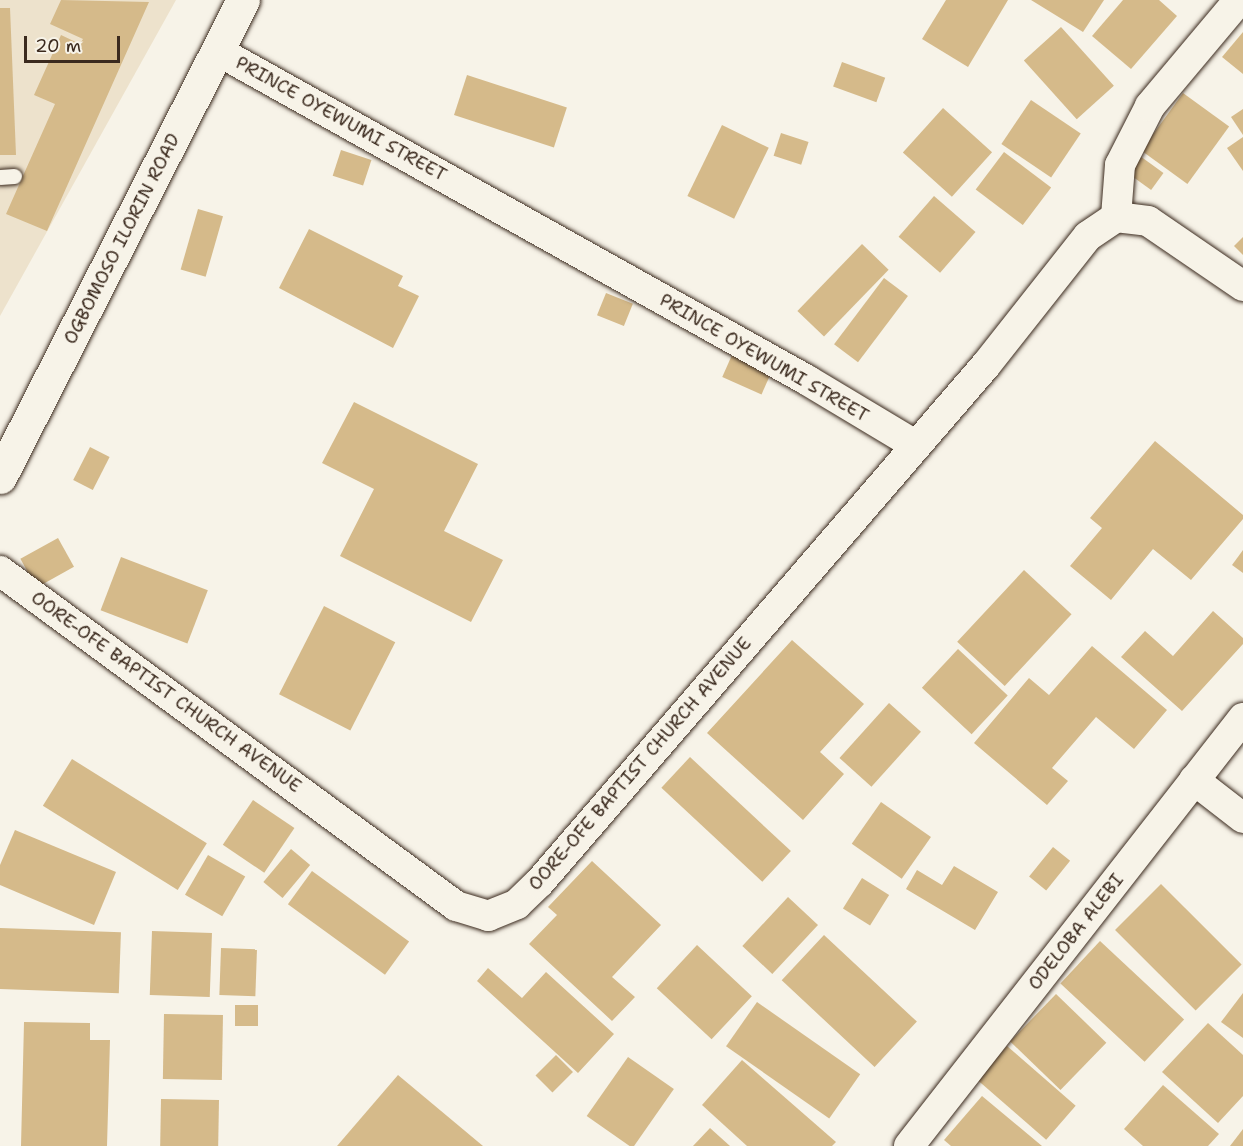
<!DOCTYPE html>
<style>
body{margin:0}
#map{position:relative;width:1243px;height:1146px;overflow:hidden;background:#f7f3e8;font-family:"Shantell Sans",sans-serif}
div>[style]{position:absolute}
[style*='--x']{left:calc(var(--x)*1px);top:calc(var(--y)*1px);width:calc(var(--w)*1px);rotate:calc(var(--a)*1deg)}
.built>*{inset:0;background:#ede2cc}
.building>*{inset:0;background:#d5ba8a;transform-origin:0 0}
.roads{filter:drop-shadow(0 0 2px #3b2a1e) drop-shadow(0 0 2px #3b2a1e)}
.lane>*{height:15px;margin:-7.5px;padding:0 7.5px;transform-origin:7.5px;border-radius:7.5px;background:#f7f3e8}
.street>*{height:30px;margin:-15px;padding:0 15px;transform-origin:15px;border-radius:15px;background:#f7f3e8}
.highway>*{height:33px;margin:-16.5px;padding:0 16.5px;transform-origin:16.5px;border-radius:16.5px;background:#f7f3e8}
span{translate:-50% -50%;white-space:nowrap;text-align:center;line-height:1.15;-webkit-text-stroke:4.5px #f7f3e8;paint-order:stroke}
.street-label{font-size:18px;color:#3b2a1e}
.scale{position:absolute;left:24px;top:36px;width:96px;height:27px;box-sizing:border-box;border:3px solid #3b2a1e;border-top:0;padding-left:8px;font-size:18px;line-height:21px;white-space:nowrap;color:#3b2a1e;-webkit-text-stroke:4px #f7f3e8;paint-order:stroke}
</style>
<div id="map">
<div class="built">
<div style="clip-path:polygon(0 0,176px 0,0 316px)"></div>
</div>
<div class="building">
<div style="clip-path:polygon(61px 0,149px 2px,47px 231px,6px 214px,55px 104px,34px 95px,61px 35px,80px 44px,83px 39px,50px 24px)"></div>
<div style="clip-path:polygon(946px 0,1008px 0,968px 67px,922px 39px)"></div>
<div style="clip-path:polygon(1031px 0,1104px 0,1083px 32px)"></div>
<div style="clip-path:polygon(1123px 0,1159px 0,1177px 16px,1131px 69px,1092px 36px)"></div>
<div style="clip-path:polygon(0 8px,10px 8px,16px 155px,0 155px)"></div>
<div style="left:1061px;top:27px;width:79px;height:50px;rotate:48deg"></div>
<div style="clip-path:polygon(1243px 32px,1243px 74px,1222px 57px)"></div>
<div style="left:842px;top:62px;width:46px;height:26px;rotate:20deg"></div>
<div style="left:467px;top:75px;width:105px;height:42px;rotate:18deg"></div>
<div style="left:1183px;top:93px;width:57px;height:71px;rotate:36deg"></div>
<div style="left:1031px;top:100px;width:60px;height:53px;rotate:34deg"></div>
<div style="left:943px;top:108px;width:66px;height:60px;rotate:42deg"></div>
<div style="clip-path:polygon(1243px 109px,1243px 135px,1231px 117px)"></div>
<div style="left:722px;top:125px;width:52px;height:79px;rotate:26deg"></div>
<div style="left:781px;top:133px;width:29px;height:24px;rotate:18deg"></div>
<div style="clip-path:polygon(1243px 137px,1243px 171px,1227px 148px)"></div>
<div style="left:341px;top:150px;width:32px;height:27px;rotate:18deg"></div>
<div style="left:1004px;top:152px;width:59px;height:47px;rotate:37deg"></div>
<div style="left:1140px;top:156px;width:29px;height:21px;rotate:36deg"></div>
<div style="left:934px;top:196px;width:55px;height:54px;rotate:41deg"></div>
<div style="left:198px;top:209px;width:26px;height:63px;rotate:16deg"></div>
<div style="clip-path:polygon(309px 229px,403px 276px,398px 286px,419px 296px,393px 348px,279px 288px)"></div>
<div style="clip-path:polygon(1243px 237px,1243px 255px,1234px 246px)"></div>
<div style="left:862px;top:244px;width:37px;height:93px;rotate:44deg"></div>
<div style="left:884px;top:278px;width:30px;height:83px;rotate:37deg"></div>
<div style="left:606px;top:293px;width:29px;height:24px;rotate:22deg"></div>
<div style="left:732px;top:355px;width:43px;height:24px;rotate:24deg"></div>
<div style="clip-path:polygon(354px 402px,478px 464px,444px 531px,503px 560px,471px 622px,340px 556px,374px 489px,322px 463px)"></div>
<div style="clip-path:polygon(1155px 441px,1243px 515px,1243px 519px,1191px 580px,1153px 549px,1111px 600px,1070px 566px,1102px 528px,1090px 518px)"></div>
<div style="left:90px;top:447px;width:22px;height:37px;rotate:27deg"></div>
<div style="left:58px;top:538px;width:33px;height:43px;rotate:61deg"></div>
<div style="clip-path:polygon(1243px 550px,1243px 573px,1232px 565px)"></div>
<div style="left:121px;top:557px;width:93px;height:57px;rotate:21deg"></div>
<div style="left:1024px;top:570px;width:65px;height:98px;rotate:43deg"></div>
<div style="left:324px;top:606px;width:80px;height:99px;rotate:27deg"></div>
<div style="clip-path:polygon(1213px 611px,1243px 638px,1243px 644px,1182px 711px,1121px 657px,1145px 631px,1173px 656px)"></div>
<div style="clip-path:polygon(792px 640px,864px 704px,820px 752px,844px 774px,803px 820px,707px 733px)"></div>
<div style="clip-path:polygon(1092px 646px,1167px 710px,1134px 749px,1096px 717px,1052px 768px,1068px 781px,1047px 805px,974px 743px,1029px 678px,1049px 695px)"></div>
<div style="left:958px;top:649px;width:68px;height:53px;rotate:43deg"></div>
<div style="left:889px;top:703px;width:43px;height:74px;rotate:42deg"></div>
<div style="left:690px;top:757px;width:138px;height:42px;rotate:43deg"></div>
<div style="left:72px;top:759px;width:159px;height:55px;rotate:32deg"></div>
<div style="left:253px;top:800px;width:50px;height:54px;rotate:34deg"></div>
<div style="left:881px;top:802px;width:61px;height:51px;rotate:35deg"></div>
<div style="clip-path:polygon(15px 830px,116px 872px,94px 925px,0 885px,0 865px)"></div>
<div style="left:1053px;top:847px;width:22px;height:38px;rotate:39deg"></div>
<div style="left:291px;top:849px;width:25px;height:43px;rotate:40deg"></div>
<div style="left:208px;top:855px;width:43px;height:46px;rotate:30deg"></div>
<div style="clip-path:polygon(592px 861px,661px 925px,612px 977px,635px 997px,612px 1021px,529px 944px,557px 915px,548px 907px)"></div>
<div style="clip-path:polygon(954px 866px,998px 892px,975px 930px,906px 889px,917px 870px,942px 885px)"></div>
<div style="left:312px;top:871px;width:120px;height:41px;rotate:36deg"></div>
<div style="left:862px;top:878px;width:32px;height:36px;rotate:32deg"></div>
<div style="left:1161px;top:884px;width:114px;height:65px;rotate:45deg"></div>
<div style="left:788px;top:897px;width:41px;height:67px;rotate:43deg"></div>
<div style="left:0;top:928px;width:121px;height:61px;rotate:2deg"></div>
<div style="left:152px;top:931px;width:60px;height:64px;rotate:2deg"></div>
<div style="left:824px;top:935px;width:127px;height:62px;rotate:43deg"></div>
<div style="left:1100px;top:941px;width:115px;height:58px;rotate:43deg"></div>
<div style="left:697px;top:945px;width:75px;height:59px;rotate:43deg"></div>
<div style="left:221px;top:948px;width:36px;height:47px;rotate:2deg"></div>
<div style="clip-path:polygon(488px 968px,522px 998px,546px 972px,614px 1034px,578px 1073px,477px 981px)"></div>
<div style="clip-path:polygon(1243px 993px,1243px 1038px,1221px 1022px)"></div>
<div style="left:1056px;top:994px;width:70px;height:66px;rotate:44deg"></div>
<div style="left:757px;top:1002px;width:126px;height:54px;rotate:35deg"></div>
<div style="left:235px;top:1005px;width:23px;height:21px"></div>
<div style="left:164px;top:1014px;width:59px;height:65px;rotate:1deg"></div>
<div style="clip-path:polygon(24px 1022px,90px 1023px,90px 1040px,110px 1040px,107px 1146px,21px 1146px)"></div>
<div style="clip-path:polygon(1208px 1023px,1243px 1055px,1243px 1096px,1218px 1123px,1162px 1072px)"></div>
<div style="left:1007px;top:1046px;width:91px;height:45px;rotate:41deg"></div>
<div style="left:556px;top:1055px;width:24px;height:29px;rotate:45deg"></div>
<div style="left:628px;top:1057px;width:56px;height:72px;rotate:35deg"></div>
<div style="clip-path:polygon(742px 1060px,836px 1142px,832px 1146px,747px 1146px,702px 1105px)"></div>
<div style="clip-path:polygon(398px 1075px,483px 1146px,337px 1146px)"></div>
<div style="clip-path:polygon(1163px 1085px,1219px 1134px,1208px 1146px,1143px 1146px,1124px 1129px)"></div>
<div style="clip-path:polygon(982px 1096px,1042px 1146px,951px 1146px,944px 1140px)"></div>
<div style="left:161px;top:1099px;width:58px;height:47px;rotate:1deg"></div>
<div style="clip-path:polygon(710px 1128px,730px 1146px,693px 1146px)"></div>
<div style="clip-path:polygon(1243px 1129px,1243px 1146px,1230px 1146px)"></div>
</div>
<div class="roads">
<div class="lane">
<div style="--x:0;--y:177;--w:14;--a:-4"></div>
</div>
<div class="street">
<div style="--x:218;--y:51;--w:675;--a:29.19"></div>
<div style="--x:807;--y:380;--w:126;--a:31"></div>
<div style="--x:1116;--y:217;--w:52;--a:-85.6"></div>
<div style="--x:1120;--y:165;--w:66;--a:-63"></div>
<div style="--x:1150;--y:106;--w:138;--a:-50"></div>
<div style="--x:0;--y:571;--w:566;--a:36.3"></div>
<div style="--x:456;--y:906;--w:34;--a:17"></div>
<div style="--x:488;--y:916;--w:31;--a:-22"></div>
<div style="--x:517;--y:904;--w:30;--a:-44"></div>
<div style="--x:539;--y:883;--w:684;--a:-49.21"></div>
<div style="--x:986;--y:365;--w:164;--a:-51.7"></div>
<div style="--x:1088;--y:236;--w:34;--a:-34"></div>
<div style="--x:1116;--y:217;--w:32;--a:7"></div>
<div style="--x:1148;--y:221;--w:115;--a:34.4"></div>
<div style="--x:1194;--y:780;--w:62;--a:37.8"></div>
<div style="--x:909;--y:1146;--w:543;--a:-52.03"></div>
</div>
<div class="highway">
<div style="--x:0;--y:477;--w:535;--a:-63"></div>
</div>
</div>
<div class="street-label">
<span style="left:341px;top:119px;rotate:29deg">PRINCE OYEWUMI STREET</span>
<span style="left:122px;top:239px;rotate:-63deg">OGBOMOSO ILORIN ROAD</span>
<span style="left:764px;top:358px;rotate:30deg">PRINCE OYEWUMI STREET</span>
<span style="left:166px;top:692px;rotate:36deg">OORE-OFE BAPTIST CHURCH AVENUE</span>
<span style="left:640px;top:764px;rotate:-49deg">OORE-OFE BAPTIST CHURCH AVENUE</span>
<span style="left:1076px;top:932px;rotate:-52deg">ODELOBA ALEBI</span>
</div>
<div class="scale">20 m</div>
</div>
